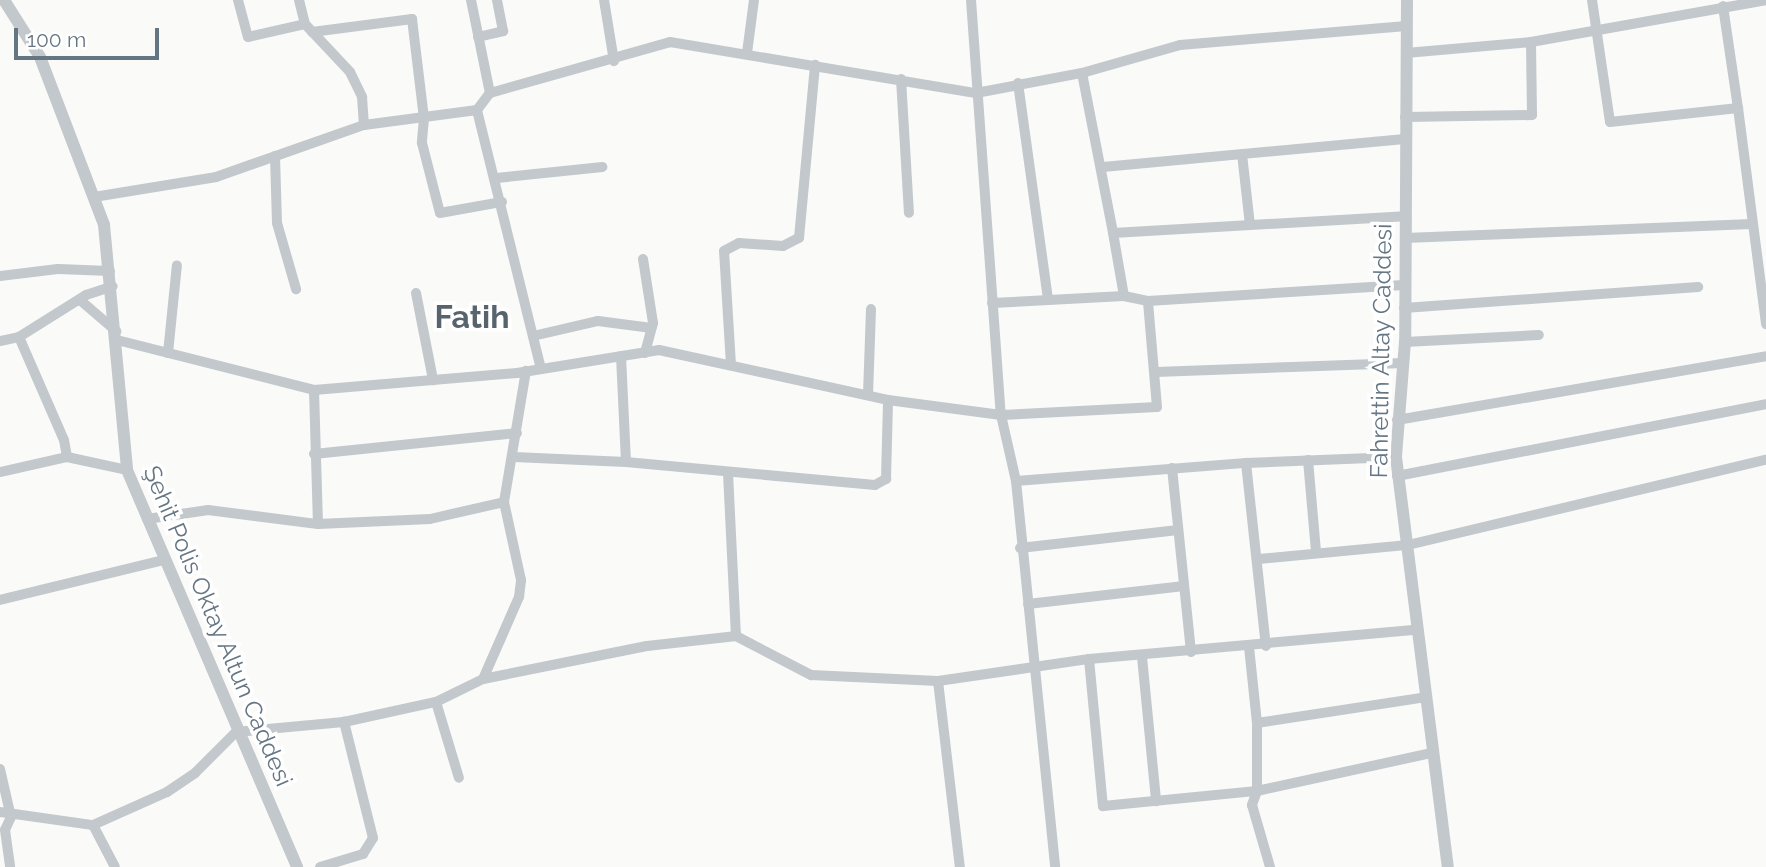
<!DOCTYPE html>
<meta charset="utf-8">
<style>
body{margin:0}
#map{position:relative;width:1766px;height:867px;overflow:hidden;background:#fafaf8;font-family:Raleway,sans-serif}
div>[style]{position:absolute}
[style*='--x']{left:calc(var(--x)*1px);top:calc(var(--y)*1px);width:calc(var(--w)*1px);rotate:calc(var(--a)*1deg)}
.minor>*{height:10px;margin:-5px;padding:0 5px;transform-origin:5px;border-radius:5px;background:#c3c8cc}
.tertiary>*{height:12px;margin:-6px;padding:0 6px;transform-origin:6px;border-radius:6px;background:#c3c8cc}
span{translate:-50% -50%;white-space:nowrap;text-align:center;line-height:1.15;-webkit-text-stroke:7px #fff;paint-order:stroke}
.street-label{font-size:24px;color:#657683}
.district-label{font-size:32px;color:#57646e;font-weight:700}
.scale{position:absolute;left:14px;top:28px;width:145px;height:32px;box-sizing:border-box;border:4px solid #657683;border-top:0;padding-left:9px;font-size:21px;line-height:24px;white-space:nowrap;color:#657683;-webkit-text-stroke:5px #fff;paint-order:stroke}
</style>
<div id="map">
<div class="minor">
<div style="--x:238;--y:0;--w:38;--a:75"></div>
<div style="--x:248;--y:37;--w:58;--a:-12.8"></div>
<div style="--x:299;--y:0;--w:25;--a:76"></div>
<div style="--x:305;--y:24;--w:66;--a:46.8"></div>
<div style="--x:350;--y:72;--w:28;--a:64"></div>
<div style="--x:362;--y:97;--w:28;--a:86"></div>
<div style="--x:364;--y:125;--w:114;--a:-7.6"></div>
<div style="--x:471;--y:0;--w:95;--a:78.5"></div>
<div style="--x:604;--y:0;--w:62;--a:80.7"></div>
<div style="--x:971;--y:0;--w:416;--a:85.9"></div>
<div style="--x:1001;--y:415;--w:68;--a:77.2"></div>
<div style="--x:1016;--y:481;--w:231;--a:-4.5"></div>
<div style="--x:1246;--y:463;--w:150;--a:-2.3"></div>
<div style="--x:1592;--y:0;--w:123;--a:81.6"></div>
<div style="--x:1610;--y:122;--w:129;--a:-6.2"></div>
<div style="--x:1738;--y:108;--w:103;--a:-98.4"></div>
<div style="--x:312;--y:32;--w:101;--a:-7.4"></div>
<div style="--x:412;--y:19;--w:100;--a:83.1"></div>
<div style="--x:424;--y:118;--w:25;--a:95"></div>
<div style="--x:422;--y:143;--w:72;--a:75.6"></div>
<div style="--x:440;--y:213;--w:63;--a:-10.1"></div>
<div style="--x:478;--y:37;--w:26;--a:-13"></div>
<div style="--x:503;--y:31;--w:32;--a:-101"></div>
<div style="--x:747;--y:53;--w:53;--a:-82.5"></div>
<div style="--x:1406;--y:53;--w:125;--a:-5"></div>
<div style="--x:1531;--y:42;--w:239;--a:-10.1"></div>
<div style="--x:1082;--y:73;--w:163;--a:79"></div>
<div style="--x:901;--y:79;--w:134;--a:86.6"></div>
<div style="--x:1018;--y:83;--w:219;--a:82.1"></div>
<div style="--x:1738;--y:108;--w:218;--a:82.6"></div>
<div style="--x:1405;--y:117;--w:127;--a:-0.9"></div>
<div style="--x:1532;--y:115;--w:73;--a:-90.8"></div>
<div style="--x:1242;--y:154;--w:71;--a:83.6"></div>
<div style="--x:275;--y:156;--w:67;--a:88.3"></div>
<div style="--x:277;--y:223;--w:69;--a:73.9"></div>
<div style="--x:1103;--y:167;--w:303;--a:-5.3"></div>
<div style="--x:497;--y:178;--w:106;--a:-6"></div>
<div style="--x:94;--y:197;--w:124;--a:-9.3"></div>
<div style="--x:216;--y:177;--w:157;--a:-19.4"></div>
<div style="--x:1405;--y:238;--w:347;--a:-2.3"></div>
<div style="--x:643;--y:259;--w:65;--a:81.1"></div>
<div style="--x:653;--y:323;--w:31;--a:105"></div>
<div style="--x:0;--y:276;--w:58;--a:-6.9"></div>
<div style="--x:58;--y:269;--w:52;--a:2.2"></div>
<div style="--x:416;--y:293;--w:89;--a:78.9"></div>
<div style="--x:1124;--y:296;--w:64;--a:-99.9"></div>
<div style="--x:1113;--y:233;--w:292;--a:-3.3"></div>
<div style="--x:80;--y:300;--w:48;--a:40.7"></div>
<div style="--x:992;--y:303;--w:132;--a:-3"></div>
<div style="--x:1124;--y:296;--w:25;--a:12"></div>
<div style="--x:1148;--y:301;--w:256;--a:-3.6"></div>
<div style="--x:1404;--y:308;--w:295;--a:-4.1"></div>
<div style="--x:533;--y:336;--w:67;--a:-13"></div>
<div style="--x:598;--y:321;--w:54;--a:7.4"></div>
<div style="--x:19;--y:337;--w:112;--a:66.4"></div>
<div style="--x:64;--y:440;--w:17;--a:80"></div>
<div style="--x:117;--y:340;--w:203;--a:14.2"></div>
<div style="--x:314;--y:390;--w:204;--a:-4.8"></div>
<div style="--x:517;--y:373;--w:144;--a:-9.2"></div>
<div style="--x:659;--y:350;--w:234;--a:12.3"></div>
<div style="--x:888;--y:400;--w:114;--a:7.6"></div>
<div style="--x:1001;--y:415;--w:156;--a:-2.9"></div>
<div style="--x:1157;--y:407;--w:106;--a:-94.9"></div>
<div style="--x:0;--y:341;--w:19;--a:-12"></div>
<div style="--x:19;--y:337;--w:79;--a:-32.1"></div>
<div style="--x:86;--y:295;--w:28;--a:-18"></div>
<div style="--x:1405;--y:342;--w:134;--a:-3"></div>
<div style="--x:168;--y:353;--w:88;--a:-84.2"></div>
<div style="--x:621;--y:356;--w:106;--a:87.3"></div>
<div style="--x:731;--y:365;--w:114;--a:-93.5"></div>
<div style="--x:724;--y:251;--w:17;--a:-28"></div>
<div style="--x:739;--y:243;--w:44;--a:3.9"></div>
<div style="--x:783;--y:246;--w:18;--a:-27"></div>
<div style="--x:799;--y:238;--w:174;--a:-84.7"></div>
<div style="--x:541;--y:369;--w:267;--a:-103.9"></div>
<div style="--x:477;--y:110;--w:21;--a:-53"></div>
<div style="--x:490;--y:93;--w:187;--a:-15.8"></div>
<div style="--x:670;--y:42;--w:310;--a:9.5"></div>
<div style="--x:976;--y:93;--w:108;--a:-10.7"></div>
<div style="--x:1082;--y:73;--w:102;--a:-15.9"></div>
<div style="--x:1180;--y:45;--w:227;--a:-4.8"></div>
<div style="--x:1156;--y:372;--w:248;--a:-2.1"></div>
<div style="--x:314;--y:390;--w:134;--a:88.3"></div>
<div style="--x:318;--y:524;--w:112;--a:-2.6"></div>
<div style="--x:430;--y:519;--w:76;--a:-12.9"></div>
<div style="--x:868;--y:395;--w:86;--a:-88"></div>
<div style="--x:1397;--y:420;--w:375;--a:-9.8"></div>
<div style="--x:314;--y:454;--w:204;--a:-5.9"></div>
<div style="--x:514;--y:457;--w:112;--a:2.6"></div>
<div style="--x:626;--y:462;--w:250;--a:5.3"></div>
<div style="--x:875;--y:485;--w:13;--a:-29"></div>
<div style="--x:886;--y:479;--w:79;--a:-88.5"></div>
<div style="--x:1308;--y:460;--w:91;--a:85"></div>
<div style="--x:1246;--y:463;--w:184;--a:83.8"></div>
<div style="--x:1172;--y:468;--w:185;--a:84.1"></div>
<div style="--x:0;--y:472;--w:69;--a:-12.6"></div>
<div style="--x:67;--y:457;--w:61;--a:12.2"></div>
<div style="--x:728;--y:473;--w:163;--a:87.2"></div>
<div style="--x:1397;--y:476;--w:376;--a:-11"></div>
<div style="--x:1016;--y:481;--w:388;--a:84.2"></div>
<div style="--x:147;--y:519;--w:62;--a:-8.4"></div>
<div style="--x:208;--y:510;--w:111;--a:7.3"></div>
<div style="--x:1020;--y:548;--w:159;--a:-6.5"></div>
<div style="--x:1259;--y:559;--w:150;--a:-5.4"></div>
<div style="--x:1408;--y:545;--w:368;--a:-13.4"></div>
<div style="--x:0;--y:600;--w:169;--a:-13.7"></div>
<div style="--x:1028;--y:604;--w:157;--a:-6.6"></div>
<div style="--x:1249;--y:647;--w:76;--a:84"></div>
<div style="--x:1257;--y:723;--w:68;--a:90"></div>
<div style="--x:1257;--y:791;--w:15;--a:110"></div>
<div style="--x:1252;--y:805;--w:65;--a:73.8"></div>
<div style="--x:1142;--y:657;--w:145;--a:84.4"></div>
<div style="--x:1089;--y:659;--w:148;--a:84.6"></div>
<div style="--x:1103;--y:806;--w:155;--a:-5.6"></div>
<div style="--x:1257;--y:791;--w:179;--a:-12.3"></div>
<div style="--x:483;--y:679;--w:90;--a:-66.3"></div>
<div style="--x:519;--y:597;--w:17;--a:-83"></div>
<div style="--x:521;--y:580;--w:80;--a:-102.3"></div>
<div style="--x:504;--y:502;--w:133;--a:-80.5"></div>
<div style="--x:938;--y:681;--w:187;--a:83.3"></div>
<div style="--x:436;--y:702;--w:79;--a:73.2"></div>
<div style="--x:1257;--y:723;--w:171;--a:-8.7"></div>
<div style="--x:0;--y:769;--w:49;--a:77.1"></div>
<div style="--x:11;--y:817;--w:14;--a:115"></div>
<div style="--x:5;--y:830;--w:37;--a:82"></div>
<div style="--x:0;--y:812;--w:94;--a:8"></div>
<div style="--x:93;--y:825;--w:81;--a:-24"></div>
<div style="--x:167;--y:792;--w:34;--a:-34"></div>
<div style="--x:195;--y:773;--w:58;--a:-45"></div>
<div style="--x:236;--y:732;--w:108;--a:-5.3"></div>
<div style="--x:344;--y:722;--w:94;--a:-12.3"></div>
<div style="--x:436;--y:702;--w:52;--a:-26.1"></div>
<div style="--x:483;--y:679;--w:167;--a:-11.4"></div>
<div style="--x:647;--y:646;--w:90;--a:-6.4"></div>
<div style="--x:736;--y:636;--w:85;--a:27.5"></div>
<div style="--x:811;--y:675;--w:127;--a:2.7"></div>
<div style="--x:938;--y:681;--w:153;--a:-8.3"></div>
<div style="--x:1089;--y:659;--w:328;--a:-5.1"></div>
<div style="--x:93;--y:825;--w:47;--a:62.4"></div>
<div style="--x:320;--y:867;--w:45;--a:-16.8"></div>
<div style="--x:363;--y:854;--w:19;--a:-58"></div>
<div style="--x:373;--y:838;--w:120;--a:-104"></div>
</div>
<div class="tertiary">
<div style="--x:4;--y:0;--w:67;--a:57.7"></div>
<div style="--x:40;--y:57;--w:180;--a:69.1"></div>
<div style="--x:104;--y:225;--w:246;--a:84.6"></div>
<div style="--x:127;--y:470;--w:432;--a:66.8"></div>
<div style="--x:1407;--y:0;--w:342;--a:90.3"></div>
<div style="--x:1405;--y:342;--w:115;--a:94.5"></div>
<div style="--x:1396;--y:457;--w:413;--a:82.8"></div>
</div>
<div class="street-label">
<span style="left:1381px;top:351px;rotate:-89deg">Fahrettin Altay Caddesi</span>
<span style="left:218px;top:626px;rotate:67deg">Şehit Polis Oktay Altun Caddesi</span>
</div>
<div class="district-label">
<span style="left:472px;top:317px">Fatih</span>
</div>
<div class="scale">100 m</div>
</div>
